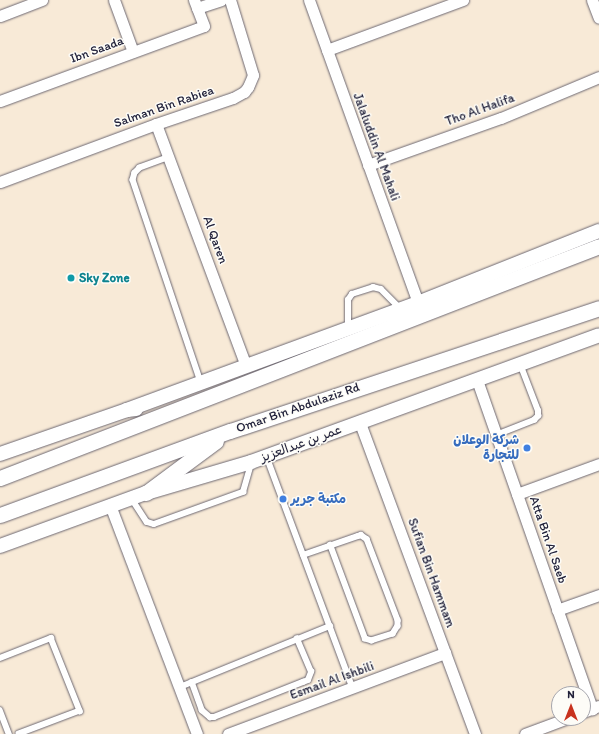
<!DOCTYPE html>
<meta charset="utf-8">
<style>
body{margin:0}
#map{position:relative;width:599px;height:734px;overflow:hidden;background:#f8ead7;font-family:Itim,"Playpen Sans Arabic",sans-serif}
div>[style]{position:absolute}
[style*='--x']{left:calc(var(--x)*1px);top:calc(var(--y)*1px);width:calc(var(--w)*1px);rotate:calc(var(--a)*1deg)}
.roads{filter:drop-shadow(0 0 1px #6d6872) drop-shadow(0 0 1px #6d6872)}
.service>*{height:5.5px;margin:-2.75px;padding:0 2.75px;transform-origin:2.75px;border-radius:2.75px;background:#fff}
.minor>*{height:11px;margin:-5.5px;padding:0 5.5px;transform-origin:5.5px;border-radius:5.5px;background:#fff}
.tertiary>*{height:14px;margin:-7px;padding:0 7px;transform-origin:7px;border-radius:7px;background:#fff}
.secondary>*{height:15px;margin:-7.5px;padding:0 7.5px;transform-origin:7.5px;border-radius:7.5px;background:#fff}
.dots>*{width:11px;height:11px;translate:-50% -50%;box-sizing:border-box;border:2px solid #fdfcf7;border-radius:50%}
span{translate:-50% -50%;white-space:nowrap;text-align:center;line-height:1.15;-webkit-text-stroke:3px #fdfcf7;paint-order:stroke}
.street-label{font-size:13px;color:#22223b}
.culture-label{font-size:13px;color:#0d838f;font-weight:700}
.left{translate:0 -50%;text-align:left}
.shop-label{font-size:13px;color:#366cbe;font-weight:700}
.right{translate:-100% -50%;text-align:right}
.north{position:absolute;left:551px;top:686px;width:40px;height:40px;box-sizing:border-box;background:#fdfcf7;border:1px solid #a5a5ac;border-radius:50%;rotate:0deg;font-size:11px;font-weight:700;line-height:16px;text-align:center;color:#22223b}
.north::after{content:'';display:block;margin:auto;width:14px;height:18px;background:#c8321e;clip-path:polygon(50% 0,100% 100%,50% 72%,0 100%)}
</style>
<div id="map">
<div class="roads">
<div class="service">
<div style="--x:170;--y:157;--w:32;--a:160"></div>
<div style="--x:140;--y:168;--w:7;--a:135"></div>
<div style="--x:135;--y:173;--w:7;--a:106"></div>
<div style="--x:133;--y:180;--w:213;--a:71.4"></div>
<div style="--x:348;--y:328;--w:28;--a:-90"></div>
<div style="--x:348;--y:300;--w:7;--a:-56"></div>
<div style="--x:352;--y:294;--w:22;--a:-18"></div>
<div style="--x:373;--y:287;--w:8;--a:14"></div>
<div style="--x:381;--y:289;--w:28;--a:45"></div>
<div style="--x:496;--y:435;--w:41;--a:-21.5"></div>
<div style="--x:534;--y:420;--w:6;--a:-45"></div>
<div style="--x:538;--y:416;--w:5;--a:-90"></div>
<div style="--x:538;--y:411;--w:50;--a:-111"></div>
<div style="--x:267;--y:457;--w:246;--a:69.6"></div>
<div style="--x:132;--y:499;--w:27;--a:57"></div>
<div style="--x:147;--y:522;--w:7;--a:16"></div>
<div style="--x:154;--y:524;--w:95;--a:-19.8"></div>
<div style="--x:243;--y:492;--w:29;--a:-74"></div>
<div style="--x:303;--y:555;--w:58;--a:-19.1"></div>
<div style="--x:358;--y:536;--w:3;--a:-18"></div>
<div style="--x:361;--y:535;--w:7;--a:34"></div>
<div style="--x:367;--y:539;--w:87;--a:69.1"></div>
<div style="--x:398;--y:620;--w:6;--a:90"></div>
<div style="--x:398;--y:626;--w:9;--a:122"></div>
<div style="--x:393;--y:634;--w:22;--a:162"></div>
<div style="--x:372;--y:641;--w:7;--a:-164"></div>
<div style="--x:365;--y:639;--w:100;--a:-110.4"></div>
<div style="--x:0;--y:658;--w:55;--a:-21.4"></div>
<div style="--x:51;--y:638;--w:79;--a:68.3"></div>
<div style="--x:80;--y:711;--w:65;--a:159.3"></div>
<div style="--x:192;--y:682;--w:30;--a:70"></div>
<div style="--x:202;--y:710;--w:11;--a:41"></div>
<div style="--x:210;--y:717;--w:4;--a:0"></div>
<div style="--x:214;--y:717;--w:96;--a:-21.5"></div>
<div style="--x:303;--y:682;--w:5;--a:-22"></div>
<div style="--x:308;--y:680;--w:9;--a:-69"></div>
<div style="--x:311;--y:672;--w:36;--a:-113"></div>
<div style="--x:180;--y:687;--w:162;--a:-22.1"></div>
<div style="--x:0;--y:710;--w:26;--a:69"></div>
</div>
<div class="minor">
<div style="--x:114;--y:0;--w:55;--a:69.9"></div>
<div style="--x:309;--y:0;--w:322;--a:70.2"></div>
<div style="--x:592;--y:0;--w:19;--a:69"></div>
<div style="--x:197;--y:8;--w:25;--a:-18"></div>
<div style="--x:0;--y:16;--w:45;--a:-20.9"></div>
<div style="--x:327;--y:50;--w:145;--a:-20.2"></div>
<div style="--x:0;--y:101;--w:217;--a:-20.2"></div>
<div style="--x:204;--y:26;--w:28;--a:-111"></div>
<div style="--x:156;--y:124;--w:258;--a:69.6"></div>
<div style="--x:368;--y:165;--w:141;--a:-19.5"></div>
<div style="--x:501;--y:118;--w:106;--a:-22.7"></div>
<div style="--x:0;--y:182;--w:166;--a:-20.4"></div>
<div style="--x:156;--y:124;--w:81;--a:-18.7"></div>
<div style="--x:233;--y:98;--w:13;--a:-29"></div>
<div style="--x:244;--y:92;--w:6;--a:-51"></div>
<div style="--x:248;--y:87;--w:13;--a:-67"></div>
<div style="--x:253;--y:75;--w:78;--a:-107"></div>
<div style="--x:477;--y:380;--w:349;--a:70.7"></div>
<div style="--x:360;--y:423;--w:332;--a:69.7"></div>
<div style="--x:517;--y:494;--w:87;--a:-20.1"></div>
<div style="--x:110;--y:505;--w:245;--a:69.2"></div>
<div style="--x:557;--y:610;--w:45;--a:-19.7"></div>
<div style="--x:583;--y:712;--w:17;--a:-21"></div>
<div style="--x:228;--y:734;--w:232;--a:-20.5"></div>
<div style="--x:525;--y:734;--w:46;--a:-20.4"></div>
</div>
<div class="tertiary">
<div style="--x:127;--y:410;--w:310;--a:-20.2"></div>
<div style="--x:418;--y:303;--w:195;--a:-21.7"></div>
<div style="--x:0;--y:454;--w:134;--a:-19.1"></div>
<div style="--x:127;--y:410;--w:9;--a:-6"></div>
<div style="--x:0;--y:546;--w:155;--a:-20"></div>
<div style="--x:146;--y:493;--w:109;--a:-16.4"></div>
<div style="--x:251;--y:462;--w:370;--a:-20"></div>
</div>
<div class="secondary">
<div style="--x:0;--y:478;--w:642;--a:-21.17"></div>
<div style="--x:146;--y:493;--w:87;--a:-36.6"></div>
<div style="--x:0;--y:515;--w:245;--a:-20.1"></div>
<div style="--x:230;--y:431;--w:389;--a:-18.4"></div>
</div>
</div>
<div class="dots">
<div style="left:71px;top:278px;background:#0f9aa8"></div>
<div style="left:527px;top:448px;background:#3f7fe0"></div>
<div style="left:283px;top:499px;background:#3f7fe0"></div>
</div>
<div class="street-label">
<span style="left:97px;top:50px;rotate:-20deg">Ibn Saada</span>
<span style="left:164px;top:107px;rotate:-19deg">Salman Bin Rabiea</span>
<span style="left:480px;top:110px;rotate:-20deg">Tho Al Halifa</span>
<span style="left:376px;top:147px;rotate:70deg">Jalaluddin Al Mahali</span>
<span style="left:215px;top:240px;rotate:70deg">Al Qaren</span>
<span style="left:298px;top:408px;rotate:-19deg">Omar Bin Abdulaziz Rd</span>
<span style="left:301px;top:444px;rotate:-20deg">عمر بن عبدالعزيز</span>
<span style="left:548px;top:540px;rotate:71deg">Atta Bin Al Saeb</span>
<span style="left:431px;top:573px;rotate:70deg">Sufian Bin Hammam</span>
<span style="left:332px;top:681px;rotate:-20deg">Esmail Al Ishbili</span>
</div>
<div class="culture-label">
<span class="left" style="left:79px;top:278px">Sky Zone</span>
</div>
<div class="shop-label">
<span class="right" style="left:519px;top:448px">شركة الوعلان<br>للتجارة</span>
<span class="left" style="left:291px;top:499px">مكتبة جرير</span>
</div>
<div class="north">N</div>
</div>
